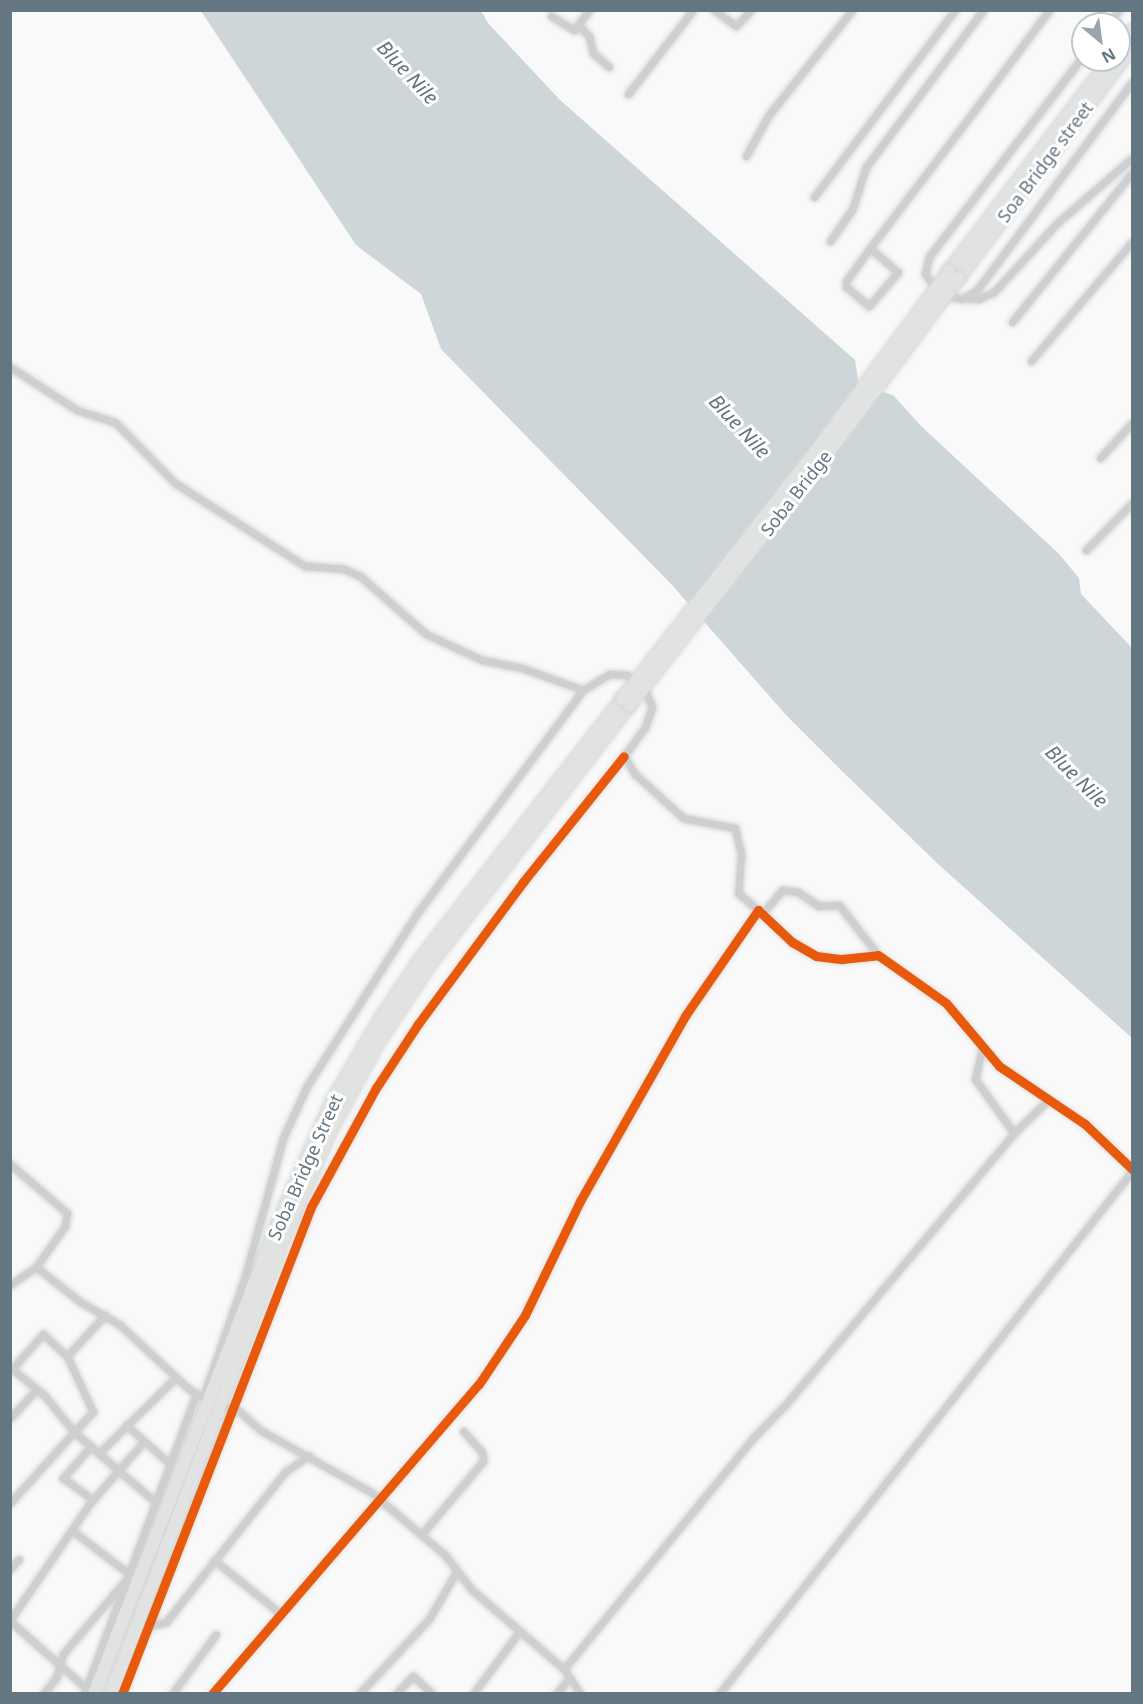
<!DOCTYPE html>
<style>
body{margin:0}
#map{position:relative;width:1143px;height:1704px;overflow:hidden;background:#f9f9f9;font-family:"Noto Sans",sans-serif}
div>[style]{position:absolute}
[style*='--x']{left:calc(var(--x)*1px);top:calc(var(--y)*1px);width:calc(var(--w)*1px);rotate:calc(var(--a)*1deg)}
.water>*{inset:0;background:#ced6d9}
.roads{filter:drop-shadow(0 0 2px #d5d6d6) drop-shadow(0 0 2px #d5d6d6)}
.street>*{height:7px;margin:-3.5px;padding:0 3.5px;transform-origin:3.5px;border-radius:3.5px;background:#cecfd0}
.highway>*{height:12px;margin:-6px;padding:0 6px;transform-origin:6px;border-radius:6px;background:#e1e2e2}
.bridges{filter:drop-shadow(0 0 2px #d5d6d6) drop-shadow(0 0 2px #d5d6d6)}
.highway-bridge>*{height:12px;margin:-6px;padding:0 6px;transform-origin:6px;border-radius:6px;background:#e1e2e2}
.cycleway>*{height:9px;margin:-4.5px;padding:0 4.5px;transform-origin:4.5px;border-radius:4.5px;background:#e8590c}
span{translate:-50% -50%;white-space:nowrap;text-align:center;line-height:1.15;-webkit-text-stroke:6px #fff;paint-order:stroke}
.street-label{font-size:18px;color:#657683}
.water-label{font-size:20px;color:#60757c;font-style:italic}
.frame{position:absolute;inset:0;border:12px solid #657683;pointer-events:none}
.north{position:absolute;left:1071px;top:12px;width:60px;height:60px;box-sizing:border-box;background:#fff;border:2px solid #c1c8cd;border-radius:50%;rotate:151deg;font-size:16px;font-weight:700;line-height:24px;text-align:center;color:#657683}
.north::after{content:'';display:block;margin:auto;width:21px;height:27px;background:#99a4ac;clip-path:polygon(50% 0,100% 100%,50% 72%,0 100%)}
</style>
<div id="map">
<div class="water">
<div style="clip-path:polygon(201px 11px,481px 11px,488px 23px,560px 100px,855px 360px,859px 385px,893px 395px,921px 426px,1059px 554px,1079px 578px,1081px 594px,1132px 648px,1132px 1038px,938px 864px,844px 773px,786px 715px,672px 585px,441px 349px,421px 294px,356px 245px)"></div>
</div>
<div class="roads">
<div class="street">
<div style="--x:714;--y:10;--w:27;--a:36"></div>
<div style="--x:736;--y:26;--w:22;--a:-47"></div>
<div style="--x:551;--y:16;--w:27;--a:31"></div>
<div style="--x:574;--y:30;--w:25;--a:-53"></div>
<div style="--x:1108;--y:24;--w:18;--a:-52"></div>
<div style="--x:579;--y:26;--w:14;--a:45"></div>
<div style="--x:589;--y:36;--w:17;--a:77"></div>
<div style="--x:593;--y:53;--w:21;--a:41"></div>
<div style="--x:1083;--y:56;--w:253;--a:127.5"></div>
<div style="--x:929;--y:257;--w:17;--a:103"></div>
<div style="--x:925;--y:274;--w:25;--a:53"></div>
<div style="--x:940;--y:294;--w:23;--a:13"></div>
<div style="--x:962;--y:299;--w:17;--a:-31"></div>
<div style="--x:977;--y:290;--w:259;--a:-53.3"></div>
<div style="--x:628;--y:94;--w:106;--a:-52.3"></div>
<div style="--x:746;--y:156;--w:46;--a:-61.2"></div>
<div style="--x:768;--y:116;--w:135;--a:-51.6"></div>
<div style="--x:814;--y:197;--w:234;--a:-53"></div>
<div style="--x:830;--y:241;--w:38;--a:-55"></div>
<div style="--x:852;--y:210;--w:45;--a:-72"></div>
<div style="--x:866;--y:167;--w:196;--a:-53.3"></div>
<div style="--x:870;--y:248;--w:37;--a:41"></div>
<div style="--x:898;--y:272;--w:45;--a:130.5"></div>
<div style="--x:869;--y:306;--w:30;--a:-140"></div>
<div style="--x:846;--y:287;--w:6;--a:-90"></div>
<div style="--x:846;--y:281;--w:41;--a:-54"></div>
<div style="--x:870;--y:248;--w:172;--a:-52.8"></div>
<div style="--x:974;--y:111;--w:126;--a:-53.4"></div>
<div style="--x:967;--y:298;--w:11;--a:5"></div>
<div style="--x:978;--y:299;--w:17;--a:-24"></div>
<div style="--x:994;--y:292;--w:93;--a:-47.6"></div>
<div style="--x:1057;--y:223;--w:99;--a:-40.9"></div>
<div style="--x:1012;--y:322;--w:191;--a:-51.2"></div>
<div style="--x:1031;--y:361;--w:156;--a:-49.7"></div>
<div style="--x:10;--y:367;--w:80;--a:32.7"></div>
<div style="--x:77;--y:410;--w:40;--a:18"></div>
<div style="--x:115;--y:422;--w:86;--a:45.5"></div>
<div style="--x:175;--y:483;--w:154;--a:32.6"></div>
<div style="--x:305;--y:566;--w:39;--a:4"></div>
<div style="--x:344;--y:569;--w:17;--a:24"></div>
<div style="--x:360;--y:576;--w:88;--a:41.3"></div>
<div style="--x:426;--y:634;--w:62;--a:24.9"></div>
<div style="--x:482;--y:660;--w:41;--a:11.3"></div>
<div style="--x:522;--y:668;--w:65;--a:19.8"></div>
<div style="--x:583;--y:690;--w:31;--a:-31"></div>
<div style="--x:610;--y:674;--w:17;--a:3"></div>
<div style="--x:627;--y:675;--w:24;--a:42"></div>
<div style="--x:645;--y:691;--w:17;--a:66"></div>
<div style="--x:652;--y:707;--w:21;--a:109"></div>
<div style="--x:645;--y:727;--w:36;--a:126"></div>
<div style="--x:624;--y:756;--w:21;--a:59"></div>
<div style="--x:635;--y:774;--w:65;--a:42.5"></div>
<div style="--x:683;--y:818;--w:53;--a:10.9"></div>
<div style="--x:735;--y:828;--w:27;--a:77"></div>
<div style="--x:741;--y:854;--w:39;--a:94"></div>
<div style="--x:738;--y:893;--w:26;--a:40"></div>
<div style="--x:1100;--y:458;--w:47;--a:-47.6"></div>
<div style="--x:1086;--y:550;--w:66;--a:-45.6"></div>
<div style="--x:762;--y:914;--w:31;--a:-50"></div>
<div style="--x:782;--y:890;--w:16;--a:7"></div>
<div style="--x:798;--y:892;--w:25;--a:34"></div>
<div style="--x:819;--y:906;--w:20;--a:-3"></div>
<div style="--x:839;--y:905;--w:63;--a:52"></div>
<div style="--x:982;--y:1049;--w:31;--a:103"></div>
<div style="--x:975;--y:1079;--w:67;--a:54.2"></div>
<div style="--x:10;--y:1164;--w:75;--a:40.7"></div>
<div style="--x:67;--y:1213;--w:13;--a:99"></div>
<div style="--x:65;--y:1226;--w:50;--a:125.3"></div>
<div style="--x:36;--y:1267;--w:55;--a:38.3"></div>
<div style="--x:79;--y:1301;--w:48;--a:30.3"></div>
<div style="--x:120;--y:1325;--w:96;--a:42.9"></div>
<div style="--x:190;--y:1390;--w:18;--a:27"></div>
<div style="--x:10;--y:1285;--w:32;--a:-35"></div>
<div style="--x:67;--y:1356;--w:56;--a:-47.2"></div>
<div style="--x:203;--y:1397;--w:124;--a:-70.7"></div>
<div style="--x:244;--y:1280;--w:147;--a:-74.6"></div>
<div style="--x:283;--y:1138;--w:57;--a:-65.2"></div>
<div style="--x:307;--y:1086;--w:206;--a:-57.5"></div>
<div style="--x:418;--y:912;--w:277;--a:-53.4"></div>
<div style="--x:219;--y:1405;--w:21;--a:17"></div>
<div style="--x:239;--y:1411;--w:28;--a:42"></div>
<div style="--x:260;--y:1430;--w:127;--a:29.2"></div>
<div style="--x:371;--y:1492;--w:97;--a:40.4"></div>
<div style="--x:445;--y:1555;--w:44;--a:52.4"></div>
<div style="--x:472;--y:1590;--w:121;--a:40.7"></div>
<div style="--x:564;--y:1669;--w:30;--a:57"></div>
<div style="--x:10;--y:1418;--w:37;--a:-47"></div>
<div style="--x:126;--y:1425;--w:59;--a:41.6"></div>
<div style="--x:91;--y:1446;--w:43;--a:131.2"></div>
<div style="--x:63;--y:1478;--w:37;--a:36"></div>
<div style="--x:99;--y:1453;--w:108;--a:-44.6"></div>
<div style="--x:10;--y:1503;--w:96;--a:-48"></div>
<div style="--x:74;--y:1432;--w:48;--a:-129"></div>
<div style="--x:44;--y:1395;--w:41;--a:-140.9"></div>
<div style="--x:12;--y:1369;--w:47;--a:-48.5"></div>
<div style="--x:43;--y:1334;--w:33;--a:43"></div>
<div style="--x:67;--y:1356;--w:62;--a:65.1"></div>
<div style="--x:93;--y:1412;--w:28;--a:134"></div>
<div style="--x:74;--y:1432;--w:107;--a:40.8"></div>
<div style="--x:73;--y:1531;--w:69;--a:37.4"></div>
<div style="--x:421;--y:1535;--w:97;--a:-50"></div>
<div style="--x:483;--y:1461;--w:9;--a:-96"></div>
<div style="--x:482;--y:1452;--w:28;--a:-132"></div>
<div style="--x:214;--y:1560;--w:86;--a:38.9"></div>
<div style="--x:10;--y:1569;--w:13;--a:-48"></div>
<div style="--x:10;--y:1620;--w:142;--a:-55.6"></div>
<div style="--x:90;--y:1503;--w:82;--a:-48.9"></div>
<div style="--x:10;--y:1621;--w:101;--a:41.4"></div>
<div style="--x:150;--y:1626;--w:16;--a:-14"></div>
<div style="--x:166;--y:1622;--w:191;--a:-51.6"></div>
<div style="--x:285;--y:1472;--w:29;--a:-35"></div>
<div style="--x:564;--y:1669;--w:298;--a:-50.7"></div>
<div style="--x:753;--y:1438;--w:47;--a:-45.9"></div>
<div style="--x:786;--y:1404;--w:354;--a:-49.9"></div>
<div style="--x:1014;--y:1133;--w:47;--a:-44.1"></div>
<div style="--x:43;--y:1694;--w:21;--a:-51"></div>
<div style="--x:56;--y:1678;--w:25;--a:-74"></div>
<div style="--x:63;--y:1654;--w:96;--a:-49.7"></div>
<div style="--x:84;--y:1694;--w:320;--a:-69.5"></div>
<div style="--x:122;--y:1694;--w:522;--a:-68.79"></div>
<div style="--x:311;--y:1207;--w:136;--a:-61.4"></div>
<div style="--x:376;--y:1088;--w:77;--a:-56.7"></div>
<div style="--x:418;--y:1024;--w:177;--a:-53.5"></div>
<div style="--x:523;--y:882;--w:161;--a:-51.3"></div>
<div style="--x:172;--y:1694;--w:74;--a:-53.7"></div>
<div style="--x:212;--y:1694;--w:409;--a:-49.3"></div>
<div style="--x:479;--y:1384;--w:83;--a:-56.3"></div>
<div style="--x:525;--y:1315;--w:127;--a:-64.2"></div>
<div style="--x:580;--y:1201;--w:213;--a:-60.4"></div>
<div style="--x:685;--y:1016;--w:129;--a:-55.4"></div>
<div style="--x:758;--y:910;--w:47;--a:43.3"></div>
<div style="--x:792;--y:942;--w:28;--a:30"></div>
<div style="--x:816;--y:956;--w:26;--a:7"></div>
<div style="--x:842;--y:959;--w:36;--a:-6"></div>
<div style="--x:878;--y:955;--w:83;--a:35.2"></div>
<div style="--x:946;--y:1003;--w:82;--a:49.9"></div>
<div style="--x:999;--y:1066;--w:104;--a:34"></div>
<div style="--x:1085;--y:1124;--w:65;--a:43.8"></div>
<div style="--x:359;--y:1694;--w:103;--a:-47"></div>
<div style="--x:429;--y:1619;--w:54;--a:-60.1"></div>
<div style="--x:396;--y:1694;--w:25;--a:-47"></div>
<div style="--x:413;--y:1676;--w:26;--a:43"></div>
<div style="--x:473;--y:1694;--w:77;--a:-53.4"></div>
<div style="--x:556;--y:1694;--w:21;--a:-51"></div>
<div style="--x:719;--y:1694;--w:666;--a:-51.7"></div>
</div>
<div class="highway">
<div style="--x:1119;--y:48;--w:22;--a:-54"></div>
<div style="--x:949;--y:271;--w:265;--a:-52.7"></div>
<div style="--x:959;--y:278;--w:288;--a:-53.1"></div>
<div style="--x:94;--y:1694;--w:509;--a:-68.68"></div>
<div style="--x:279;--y:1220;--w:128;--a:-66"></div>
<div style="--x:331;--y:1103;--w:97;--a:-59.7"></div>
<div style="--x:380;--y:1019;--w:73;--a:-56.1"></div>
<div style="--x:421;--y:958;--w:328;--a:-52.2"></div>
<div style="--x:111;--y:1694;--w:479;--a:-69.3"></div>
<div style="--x:280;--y:1246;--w:127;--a:-66.3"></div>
<div style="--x:331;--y:1130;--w:99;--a:-61.6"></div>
<div style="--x:378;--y:1043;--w:96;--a:-56.5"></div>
<div style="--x:431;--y:963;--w:326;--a:-52.4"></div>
</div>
</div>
<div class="bridges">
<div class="highway-bridge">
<div style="--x:622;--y:699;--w:308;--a:-52"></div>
<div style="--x:812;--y:456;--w:230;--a:-53.5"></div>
<div style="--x:630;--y:705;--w:352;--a:-51.9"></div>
<div style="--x:847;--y:428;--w:187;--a:-53.3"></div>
</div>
</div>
<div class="cycleway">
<div style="--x:122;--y:1694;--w:522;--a:-68.79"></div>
<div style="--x:311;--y:1207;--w:136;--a:-61.4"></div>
<div style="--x:376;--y:1088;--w:77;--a:-56.7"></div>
<div style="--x:418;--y:1024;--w:177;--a:-53.5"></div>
<div style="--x:523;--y:882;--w:161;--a:-51.3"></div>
<div style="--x:212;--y:1694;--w:409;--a:-49.3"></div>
<div style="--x:479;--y:1384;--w:83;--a:-56.3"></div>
<div style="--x:525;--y:1315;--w:127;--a:-64.2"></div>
<div style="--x:580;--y:1201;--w:213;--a:-60.4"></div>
<div style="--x:685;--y:1016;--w:129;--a:-55.4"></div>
<div style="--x:758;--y:910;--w:47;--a:43.3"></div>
<div style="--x:792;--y:942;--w:28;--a:30"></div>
<div style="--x:816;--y:956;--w:26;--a:7"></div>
<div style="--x:842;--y:959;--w:36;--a:-6"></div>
<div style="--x:878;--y:955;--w:83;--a:35.2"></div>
<div style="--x:946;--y:1003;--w:82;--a:49.9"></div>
<div style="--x:999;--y:1066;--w:104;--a:34"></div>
<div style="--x:1085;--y:1124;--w:65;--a:43.8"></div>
</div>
<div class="street-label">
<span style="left:1045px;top:162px;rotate:-53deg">Soa Bridge street</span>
<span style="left:796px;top:493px;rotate:-52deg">Soba Bridge</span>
<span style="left:305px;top:1167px;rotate:-66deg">Soba Bridge Street</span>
</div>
<div class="water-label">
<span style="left:408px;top:72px;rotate:47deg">Blue Nile</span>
<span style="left:740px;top:426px;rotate:47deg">Blue Nile</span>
<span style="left:1077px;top:776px;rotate:45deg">Blue Nile</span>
</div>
<div class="frame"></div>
<div class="north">N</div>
</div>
